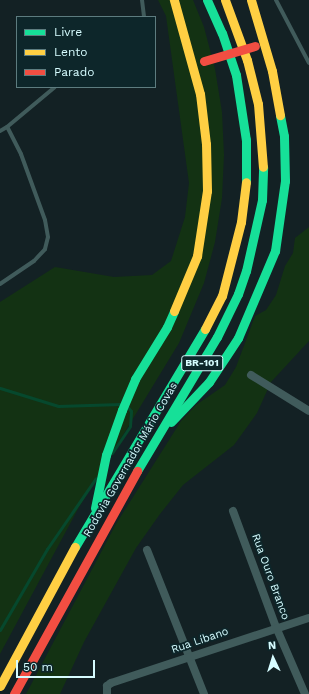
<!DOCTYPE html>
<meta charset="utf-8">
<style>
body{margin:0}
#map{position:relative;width:309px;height:694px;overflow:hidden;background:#132124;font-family:"Work Sans",sans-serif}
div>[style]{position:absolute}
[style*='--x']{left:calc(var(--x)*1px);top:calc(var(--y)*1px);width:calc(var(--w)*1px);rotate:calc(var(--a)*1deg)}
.green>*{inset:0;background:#133213}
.stream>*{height:3px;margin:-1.5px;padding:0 1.5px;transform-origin:1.5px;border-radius:1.5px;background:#06482d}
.lane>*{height:4px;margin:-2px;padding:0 2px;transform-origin:2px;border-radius:2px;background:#405b5b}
.street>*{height:8px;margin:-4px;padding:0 4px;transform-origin:4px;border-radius:4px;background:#405b5b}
.fast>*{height:9px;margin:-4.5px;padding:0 4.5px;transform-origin:4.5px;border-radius:4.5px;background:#16e098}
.slow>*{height:9px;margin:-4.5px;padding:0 4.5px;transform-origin:4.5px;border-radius:4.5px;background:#ffcf43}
.jam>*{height:9px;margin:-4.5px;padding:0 4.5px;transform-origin:4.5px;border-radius:4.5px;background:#f24e42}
.jam-bridge>*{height:9px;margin:-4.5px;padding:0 4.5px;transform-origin:4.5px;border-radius:4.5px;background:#f24e42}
span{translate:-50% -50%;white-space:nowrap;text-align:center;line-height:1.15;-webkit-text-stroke:3.5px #0d262a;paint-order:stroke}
.shield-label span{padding:1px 3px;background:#0d262a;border:1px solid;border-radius:3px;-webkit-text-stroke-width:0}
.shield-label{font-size:10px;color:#d6fcff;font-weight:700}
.street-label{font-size:11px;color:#d6fcff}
.legend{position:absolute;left:16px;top:16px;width:140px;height:72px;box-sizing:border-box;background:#0d262a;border:1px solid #5d7c7f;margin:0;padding:5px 7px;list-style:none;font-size:12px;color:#d6fcff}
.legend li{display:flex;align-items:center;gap:8px;height:20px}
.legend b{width:20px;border:1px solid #5d7c7f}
.north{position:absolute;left:253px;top:638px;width:40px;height:40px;-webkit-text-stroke:3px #0d262a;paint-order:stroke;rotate:356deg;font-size:11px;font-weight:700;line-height:16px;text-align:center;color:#d6fcff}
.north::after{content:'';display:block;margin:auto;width:14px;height:18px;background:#d6fcff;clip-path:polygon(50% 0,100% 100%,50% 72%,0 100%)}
.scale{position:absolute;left:16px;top:660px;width:79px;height:18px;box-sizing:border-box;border:2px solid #d6fcff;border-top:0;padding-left:5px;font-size:12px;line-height:14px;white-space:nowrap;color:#d6fcff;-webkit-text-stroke:3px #0d262a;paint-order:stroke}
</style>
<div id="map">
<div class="green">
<div style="clip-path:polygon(158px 0,193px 0,204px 27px,215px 69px,222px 112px,224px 155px,222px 198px,215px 242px,204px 283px,179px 343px,78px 509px,0 654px,0 302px,55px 267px,114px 277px,152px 275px,171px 261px,185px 217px,189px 183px,166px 16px)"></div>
<div style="clip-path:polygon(309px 227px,309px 341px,271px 382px,257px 413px,234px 445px,183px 485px,160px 514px,136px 548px,84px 642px,60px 694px,26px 694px,116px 524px,181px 421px,196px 405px,225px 385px,236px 367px,255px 316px,266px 310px,276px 295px,285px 266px,293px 253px,295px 238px)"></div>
</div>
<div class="stream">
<div style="--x:0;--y:388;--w:61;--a:17.2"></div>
<div style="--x:58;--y:406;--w:63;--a:-1.8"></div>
<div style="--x:112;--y:453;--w:32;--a:-56"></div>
<div style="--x:130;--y:426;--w:15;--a:-86"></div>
<div style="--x:131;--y:411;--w:6;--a:-129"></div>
<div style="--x:0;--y:630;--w:94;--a:-59.9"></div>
<div style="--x:47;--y:549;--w:86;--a:-55.4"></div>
</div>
<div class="lane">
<div style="--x:142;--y:0;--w:17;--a:83"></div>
<div style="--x:276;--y:0;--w:71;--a:62.4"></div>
<div style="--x:0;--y:131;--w:8;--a:-30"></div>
<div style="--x:0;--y:284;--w:41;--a:-34.1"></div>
<div style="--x:34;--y:261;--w:16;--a:-47"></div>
<div style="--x:45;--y:249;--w:12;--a:-76"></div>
<div style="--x:48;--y:237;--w:17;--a:-100"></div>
<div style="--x:45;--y:220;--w:70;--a:-110"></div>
<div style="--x:21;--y:154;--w:30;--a:-117"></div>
<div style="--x:7;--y:127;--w:62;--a:-39.8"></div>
</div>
<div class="street">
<div style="--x:251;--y:375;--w:68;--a:31.8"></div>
<div style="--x:233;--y:511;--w:124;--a:69.7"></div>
<div style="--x:276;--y:627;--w:73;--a:66.6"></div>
<div style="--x:147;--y:550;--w:155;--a:68.4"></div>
<div style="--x:107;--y:694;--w:8;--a:-90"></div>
<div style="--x:107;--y:686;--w:5;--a:-37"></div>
<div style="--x:111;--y:683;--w:208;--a:-18.2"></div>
</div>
<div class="fast">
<div style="--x:207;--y:0;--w:36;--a:66"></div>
<div style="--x:222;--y:33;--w:44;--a:71.6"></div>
<div style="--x:236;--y:75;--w:66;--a:81.3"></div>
<div style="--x:246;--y:140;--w:42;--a:90"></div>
<div style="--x:171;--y:422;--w:55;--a:-46.5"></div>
<div style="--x:209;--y:382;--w:53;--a:-56.6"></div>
<div style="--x:238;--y:338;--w:95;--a:-67"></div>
<div style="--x:275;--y:251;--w:71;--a:-81.9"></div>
<div style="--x:285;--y:181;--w:45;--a:-91.3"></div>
<div style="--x:284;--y:136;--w:21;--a:-101"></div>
<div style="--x:137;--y:471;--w:156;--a:-59.2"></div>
<div style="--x:217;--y:337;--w:48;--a:-64"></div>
<div style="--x:238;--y:294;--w:24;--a:-71"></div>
<div style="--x:246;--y:271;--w:73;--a:-77.3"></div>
<div style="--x:262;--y:200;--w:33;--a:-88"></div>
<div style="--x:95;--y:508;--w:54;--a:-78.3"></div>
<div style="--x:106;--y:455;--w:48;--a:-70.4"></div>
<div style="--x:122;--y:410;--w:34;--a:-67"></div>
<div style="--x:135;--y:379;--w:61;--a:-58.4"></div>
<div style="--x:167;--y:327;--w:17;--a:-66"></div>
<div style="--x:75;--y:547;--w:254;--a:-59.2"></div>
</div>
<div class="slow">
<div style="--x:225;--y:0;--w:64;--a:69.9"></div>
<div style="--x:247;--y:60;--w:45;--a:76"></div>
<div style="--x:258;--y:104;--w:63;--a:85.5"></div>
<div style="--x:251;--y:0;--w:74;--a:73.5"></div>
<div style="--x:272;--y:71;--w:45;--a:79.7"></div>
<div style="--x:174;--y:311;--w:60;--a:-67.3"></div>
<div style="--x:197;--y:256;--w:66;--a:-81.3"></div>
<div style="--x:207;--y:191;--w:47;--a:-91.2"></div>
<div style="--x:206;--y:144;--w:50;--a:-96.8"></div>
<div style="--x:200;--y:94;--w:98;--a:-105.5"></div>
<div style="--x:205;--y:329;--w:37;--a:-63"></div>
<div style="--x:222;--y:296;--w:76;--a:-75.6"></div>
<div style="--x:241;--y:222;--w:40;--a:-82.9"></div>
<div style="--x:0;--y:686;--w:158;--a:-61.7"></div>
</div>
<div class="jam">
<div style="--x:14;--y:694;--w:255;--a:-61.1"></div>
</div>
<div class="jam-bridge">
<div style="--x:204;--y:61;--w:53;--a:-16.4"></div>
</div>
<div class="shield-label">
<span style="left:202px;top:363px">BR-101</span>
</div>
<div class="street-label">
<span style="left:131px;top:460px;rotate:-60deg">Rodovia Governador Mário Covas</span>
<span style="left:270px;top:577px;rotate:70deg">Rua Ouro Branco</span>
<span style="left:200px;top:641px;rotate:-19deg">Rua Líbano</span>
</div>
<ul class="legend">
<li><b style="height:5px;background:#16e098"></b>Livre</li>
<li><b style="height:5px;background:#ffcf43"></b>Lento</li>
<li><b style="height:5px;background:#f24e42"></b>Parado</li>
</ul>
<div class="north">N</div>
<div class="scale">50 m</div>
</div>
